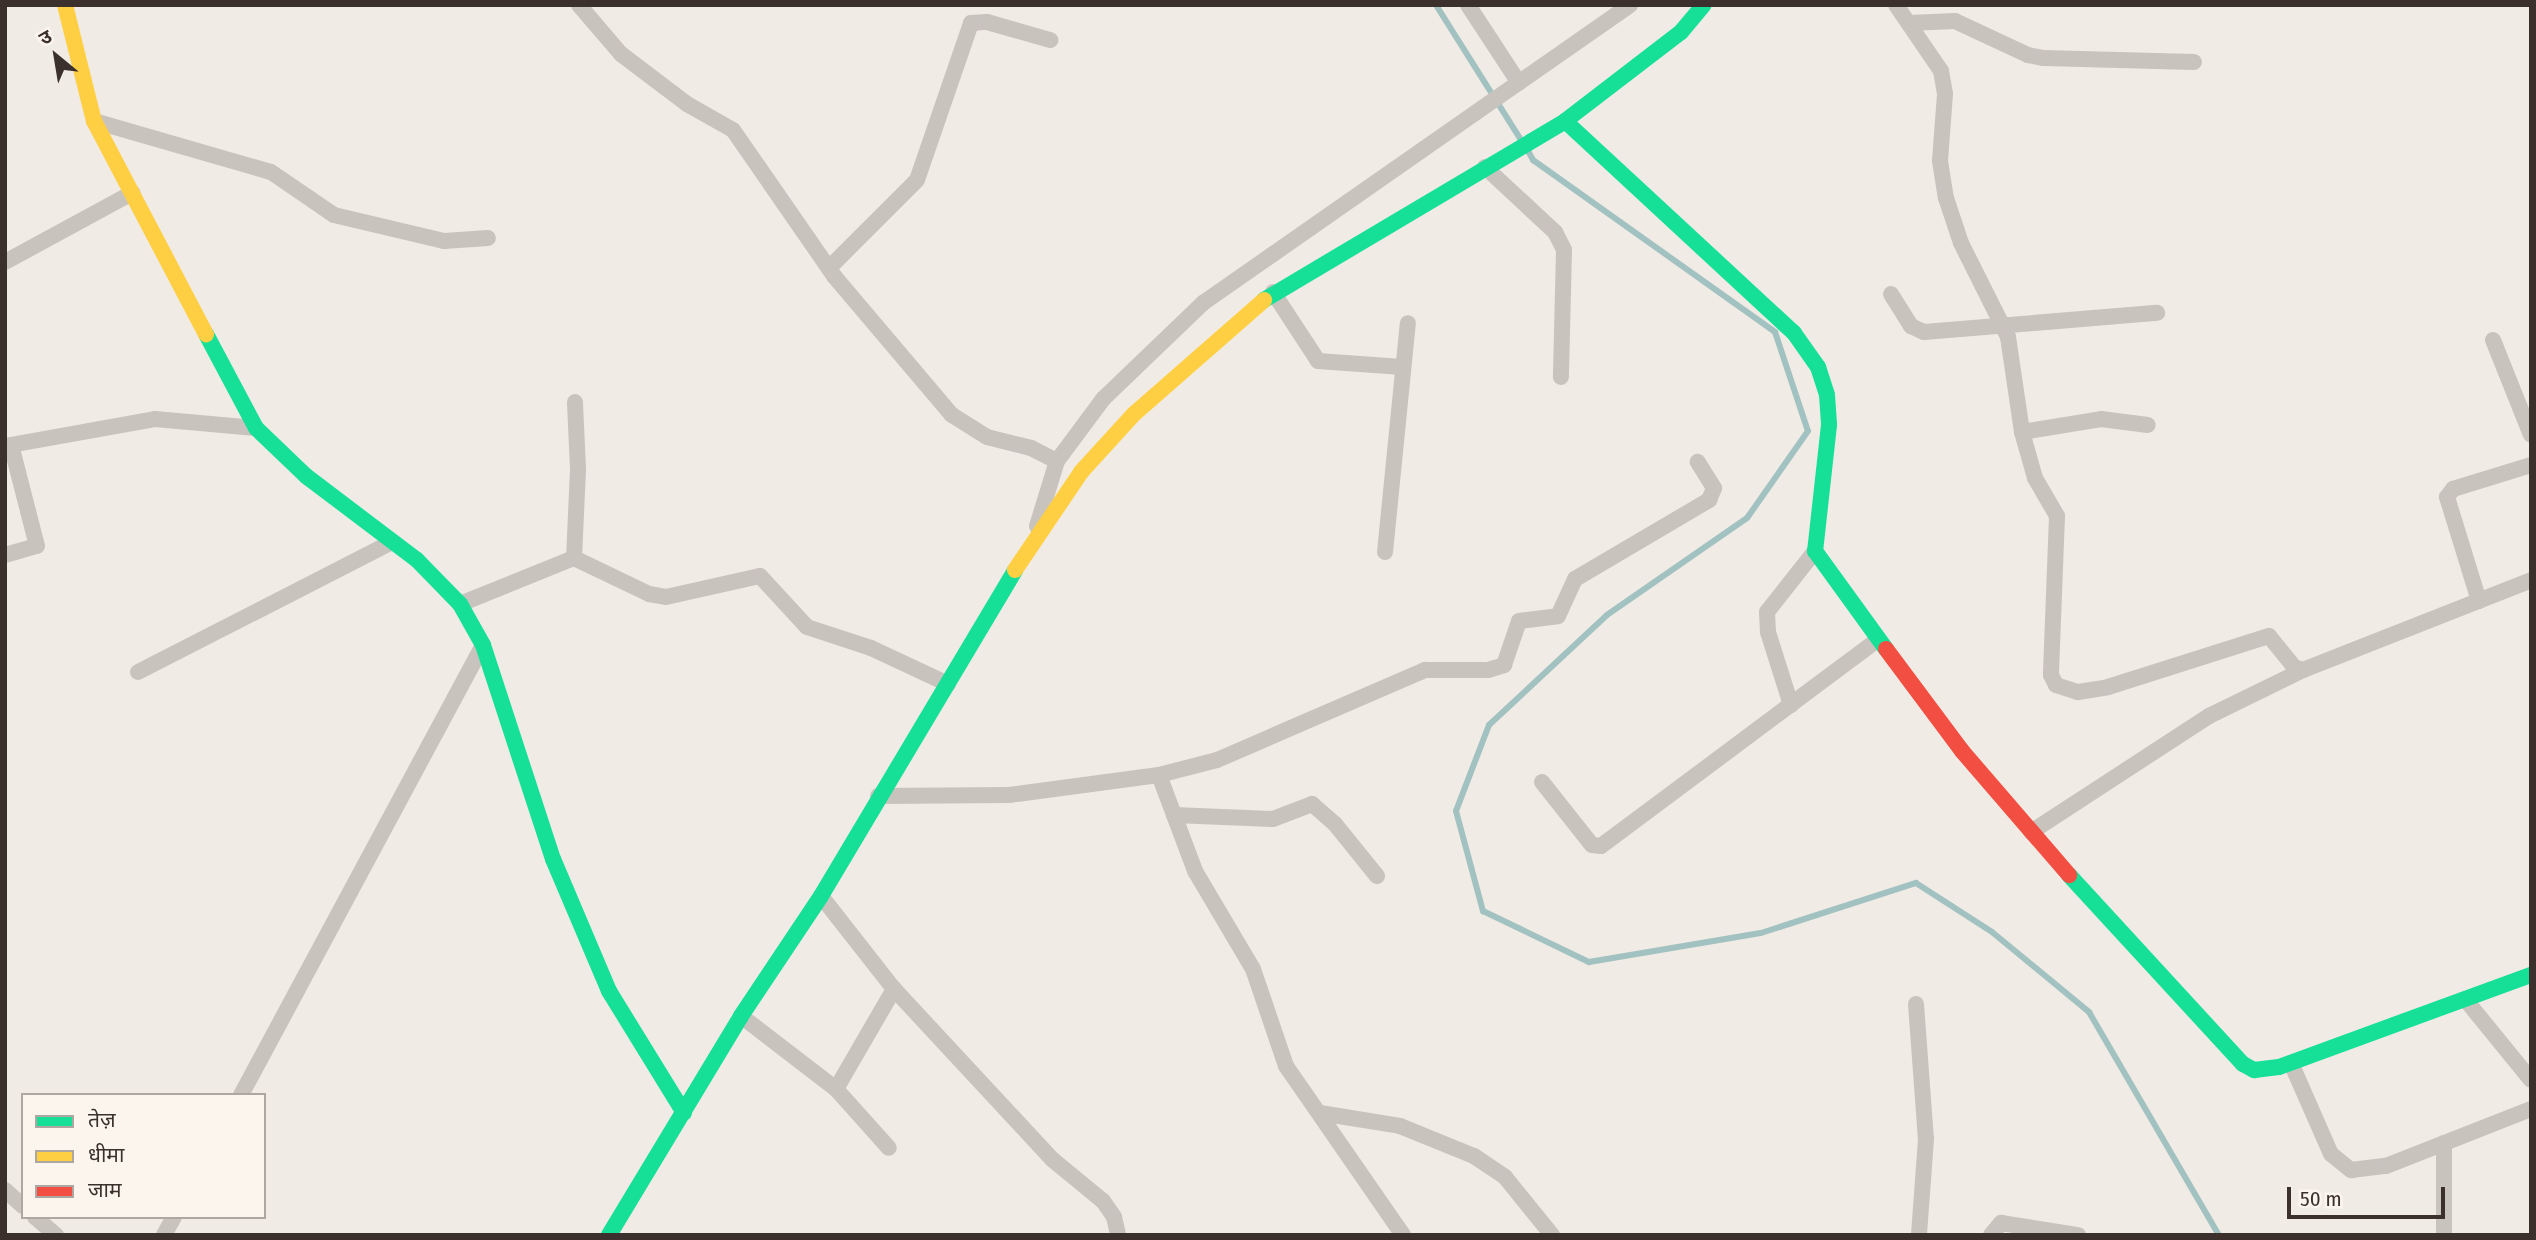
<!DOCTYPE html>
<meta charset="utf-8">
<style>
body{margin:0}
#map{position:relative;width:2536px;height:1240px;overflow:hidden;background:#f0ebe5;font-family:"Fira Sans Condensed","Noto Sans Devanagari",sans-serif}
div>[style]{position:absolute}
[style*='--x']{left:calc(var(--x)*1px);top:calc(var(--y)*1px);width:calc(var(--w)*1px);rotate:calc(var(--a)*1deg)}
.stream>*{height:6px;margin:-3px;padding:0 3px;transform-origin:3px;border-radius:3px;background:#a1c2c1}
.street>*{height:16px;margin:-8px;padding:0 8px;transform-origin:8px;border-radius:8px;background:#c9c3be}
.fast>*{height:16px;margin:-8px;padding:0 8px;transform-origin:8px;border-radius:8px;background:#16e098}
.slow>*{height:16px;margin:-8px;padding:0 8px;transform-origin:8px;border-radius:8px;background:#ffcf43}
.jam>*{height:16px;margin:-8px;padding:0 8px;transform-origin:8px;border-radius:8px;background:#f24e42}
span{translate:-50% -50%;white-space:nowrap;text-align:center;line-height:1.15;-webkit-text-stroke:6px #fbf5ee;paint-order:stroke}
.frame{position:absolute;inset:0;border:7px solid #3b302b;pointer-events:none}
.legend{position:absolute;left:21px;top:1093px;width:245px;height:126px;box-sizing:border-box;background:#fbf5ee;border:2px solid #aea6a0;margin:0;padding:9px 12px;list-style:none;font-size:21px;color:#3b302b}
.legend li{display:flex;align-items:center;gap:14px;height:35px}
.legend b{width:35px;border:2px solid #aea6a0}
.north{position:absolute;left:21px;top:21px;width:70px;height:70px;-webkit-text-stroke:5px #fbf5ee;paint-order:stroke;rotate:330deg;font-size:19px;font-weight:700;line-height:28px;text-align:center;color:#3b302b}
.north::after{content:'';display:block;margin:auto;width:24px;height:32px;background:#3b302b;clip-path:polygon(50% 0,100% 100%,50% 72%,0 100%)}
.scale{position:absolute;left:2287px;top:1187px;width:158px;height:32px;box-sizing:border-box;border:4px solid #3b302b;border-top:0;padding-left:9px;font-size:21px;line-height:24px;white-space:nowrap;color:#3b302b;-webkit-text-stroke:5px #fbf5ee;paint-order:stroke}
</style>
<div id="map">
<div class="stream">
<div style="--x:1436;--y:5;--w:160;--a:57.8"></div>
<div style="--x:1527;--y:149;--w:13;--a:61"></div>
<div style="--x:1533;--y:160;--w:297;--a:35.4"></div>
<div style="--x:1775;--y:332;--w:104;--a:71.6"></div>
<div style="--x:1808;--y:431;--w:106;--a:125"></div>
<div style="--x:1747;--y:518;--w:170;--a:145.3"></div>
<div style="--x:1607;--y:615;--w:161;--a:137"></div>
<div style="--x:1489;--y:725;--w:92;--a:111"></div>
<div style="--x:1456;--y:811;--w:104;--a:74.9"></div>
<div style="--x:1483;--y:911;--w:118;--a:25.7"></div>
<div style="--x:1589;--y:962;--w:174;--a:-9.6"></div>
<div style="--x:1761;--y:933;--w:163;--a:-17.9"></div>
<div style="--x:1916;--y:883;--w:90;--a:32.8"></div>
<div style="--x:1992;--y:932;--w:126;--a:39.5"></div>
<div style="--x:2089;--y:1012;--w:258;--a:59.8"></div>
</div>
<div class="street">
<div style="--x:579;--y:5;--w:65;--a:49.4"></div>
<div style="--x:621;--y:54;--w:83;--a:37.1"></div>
<div style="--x:687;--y:104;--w:53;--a:29.5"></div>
<div style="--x:733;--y:130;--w:178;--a:55.3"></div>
<div style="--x:834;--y:276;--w:182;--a:49.7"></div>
<div style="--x:952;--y:415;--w:41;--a:32.2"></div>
<div style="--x:987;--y:437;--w:45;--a:14"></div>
<div style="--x:1031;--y:448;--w:29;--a:27"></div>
<div style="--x:1468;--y:5;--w:93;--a:56.8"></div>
<div style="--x:1896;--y:5;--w:80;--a:55.7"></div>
<div style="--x:1941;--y:71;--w:23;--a:80"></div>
<div style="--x:1945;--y:94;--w:67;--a:94.3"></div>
<div style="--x:1940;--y:161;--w:37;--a:81"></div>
<div style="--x:1946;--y:198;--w:47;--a:71.6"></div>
<div style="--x:1961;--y:243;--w:105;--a:63.4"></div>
<div style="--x:2008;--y:337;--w:96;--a:81.6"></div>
<div style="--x:2022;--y:432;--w:48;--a:74.2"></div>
<div style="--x:2035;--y:478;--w:44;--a:59.9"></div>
<div style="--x:2057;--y:516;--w:159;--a:92.2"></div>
<div style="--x:2051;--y:675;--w:11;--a:63"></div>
<div style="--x:2056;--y:685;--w:23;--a:18"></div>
<div style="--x:2078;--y:692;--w:30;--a:-9"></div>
<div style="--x:2108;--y:687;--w:169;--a:-17.6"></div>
<div style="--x:2269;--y:636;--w:40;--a:51"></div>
<div style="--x:2294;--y:667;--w:9;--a:18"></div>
<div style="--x:2303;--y:670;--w:245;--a:-21.5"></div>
<div style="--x:1909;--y:23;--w:46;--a:-2.5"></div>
<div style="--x:1955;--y:21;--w:81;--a:25"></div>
<div style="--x:2028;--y:55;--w:15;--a:11"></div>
<div style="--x:2043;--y:58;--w:151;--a:1.5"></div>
<div style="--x:94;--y:121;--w:184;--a:16.1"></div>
<div style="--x:271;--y:172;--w:76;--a:34.3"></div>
<div style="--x:334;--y:215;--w:113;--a:13.3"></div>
<div style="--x:444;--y:241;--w:44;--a:-3.9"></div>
<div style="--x:1485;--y:167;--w:96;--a:42.9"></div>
<div style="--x:1555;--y:232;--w:20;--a:63"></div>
<div style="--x:1564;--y:250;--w:127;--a:91.4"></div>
<div style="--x:5;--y:262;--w:145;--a:-28.5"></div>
<div style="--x:829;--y:268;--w:124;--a:-45"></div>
<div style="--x:917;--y:180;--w:166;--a:-71"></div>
<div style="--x:971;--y:23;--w:16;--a:-4"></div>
<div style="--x:987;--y:22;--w:66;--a:15.9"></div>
<div style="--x:1273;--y:292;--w:82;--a:56.9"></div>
<div style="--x:1318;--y:361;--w:84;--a:4.1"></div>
<div style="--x:1891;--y:294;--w:38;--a:58"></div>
<div style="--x:1911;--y:326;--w:14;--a:25"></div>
<div style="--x:1924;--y:332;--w:234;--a:-4.7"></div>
<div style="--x:2493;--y:340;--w:102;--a:68.2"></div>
<div style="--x:2022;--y:432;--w:80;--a:-9.3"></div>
<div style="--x:2101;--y:419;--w:47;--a:7.3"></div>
<div style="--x:5;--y:446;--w:152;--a:-10.2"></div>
<div style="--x:155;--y:419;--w:101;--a:5.1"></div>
<div style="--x:1037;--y:526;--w:68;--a:-72.9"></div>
<div style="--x:1057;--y:461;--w:77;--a:-53.4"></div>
<div style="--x:1103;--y:399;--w:139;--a:-43.8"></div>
<div style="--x:1203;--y:303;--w:521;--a:-34.91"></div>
<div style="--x:1385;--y:552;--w:230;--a:-84.3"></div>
<div style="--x:5;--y:555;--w:33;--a:-16"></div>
<div style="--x:37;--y:546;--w:104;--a:-104.4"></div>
<div style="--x:574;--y:558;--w:83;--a:25.6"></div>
<div style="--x:649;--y:594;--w:17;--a:10"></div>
<div style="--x:666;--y:597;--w:96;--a:-12.6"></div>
<div style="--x:760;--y:576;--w:69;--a:47.3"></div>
<div style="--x:807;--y:627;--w:67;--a:18.2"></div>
<div style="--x:871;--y:648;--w:85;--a:25.1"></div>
<div style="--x:2479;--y:601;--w:109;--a:-107.1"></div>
<div style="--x:2447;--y:497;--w:10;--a:-53"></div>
<div style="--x:2453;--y:489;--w:82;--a:-17.1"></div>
<div style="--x:460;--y:604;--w:123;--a:-22"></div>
<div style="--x:574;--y:558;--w:89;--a:-87.4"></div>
<div style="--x:578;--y:469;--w:67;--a:-92.6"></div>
<div style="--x:138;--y:672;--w:285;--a:-27.1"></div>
<div style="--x:1791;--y:705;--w:77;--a:-107.5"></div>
<div style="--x:1768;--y:632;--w:20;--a:-93"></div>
<div style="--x:1767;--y:612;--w:78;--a:-51.8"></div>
<div style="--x:1159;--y:775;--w:103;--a:69.4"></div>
<div style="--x:1195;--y:871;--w:114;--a:59.4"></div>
<div style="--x:1253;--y:969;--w:102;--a:71.2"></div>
<div style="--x:1286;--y:1066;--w:206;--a:55.3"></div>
<div style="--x:1542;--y:782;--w:80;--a:51.6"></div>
<div style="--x:1592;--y:845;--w:9;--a:6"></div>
<div style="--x:1601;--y:846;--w:344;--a:-36.7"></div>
<div style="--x:878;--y:796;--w:131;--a:-0.4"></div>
<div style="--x:1009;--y:795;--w:151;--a:-7.6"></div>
<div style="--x:1159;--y:775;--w:60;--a:-14.5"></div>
<div style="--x:1217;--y:760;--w:227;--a:-23.4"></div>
<div style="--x:1425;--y:670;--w:63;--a:0"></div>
<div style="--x:1488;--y:670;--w:17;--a:-17"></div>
<div style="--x:1504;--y:665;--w:46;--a:-71.2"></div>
<div style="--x:1519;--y:621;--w:39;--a:-7"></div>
<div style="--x:1558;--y:616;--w:41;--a:-65.3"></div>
<div style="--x:1575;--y:579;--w:156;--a:-30.5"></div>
<div style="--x:1709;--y:500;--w:13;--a:-67"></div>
<div style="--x:1714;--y:488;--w:31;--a:-122"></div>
<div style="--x:1174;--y:815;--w:99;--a:2.3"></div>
<div style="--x:1273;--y:819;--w:42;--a:-21"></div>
<div style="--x:1312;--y:804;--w:30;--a:41"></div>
<div style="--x:1335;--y:824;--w:67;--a:51.1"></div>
<div style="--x:2031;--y:832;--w:212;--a:-33.1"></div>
<div style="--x:2209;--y:716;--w:105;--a:-26.1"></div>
<div style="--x:821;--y:896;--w:118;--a:51.9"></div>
<div style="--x:894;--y:989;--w:233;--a:47.1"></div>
<div style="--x:1053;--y:1160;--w:65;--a:39.4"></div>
<div style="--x:1103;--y:1201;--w:19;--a:55"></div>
<div style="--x:1114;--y:1217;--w:18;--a:77"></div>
<div style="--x:2465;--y:999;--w:104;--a:50.8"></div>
<div style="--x:1916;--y:1004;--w:135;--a:85.8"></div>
<div style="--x:1926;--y:1139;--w:96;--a:94.2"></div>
<div style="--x:741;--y:1016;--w:120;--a:37.5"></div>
<div style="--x:836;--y:1089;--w:79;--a:48.1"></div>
<div style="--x:2291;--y:1063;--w:99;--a:66.3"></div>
<div style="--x:2331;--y:1154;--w:26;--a:39"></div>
<div style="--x:2351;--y:1170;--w:35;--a:-7"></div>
<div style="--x:2386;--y:1166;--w:156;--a:-21.5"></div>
<div style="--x:836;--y:1089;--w:116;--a:-59.9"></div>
<div style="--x:241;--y:1095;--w:511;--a:-61.73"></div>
<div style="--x:1320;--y:1113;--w:81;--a:9.2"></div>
<div style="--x:1400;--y:1126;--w:80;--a:22.1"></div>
<div style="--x:1474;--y:1156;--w:37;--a:34"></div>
<div style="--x:1505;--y:1177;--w:75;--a:51"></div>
<div style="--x:5;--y:1190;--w:24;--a:42"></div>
<div style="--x:35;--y:1217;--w:28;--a:41"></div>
<div style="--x:164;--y:1235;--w:21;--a:-61"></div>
<div style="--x:1991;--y:1235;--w:16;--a:-50"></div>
<div style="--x:2001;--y:1223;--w:78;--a:8.9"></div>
<div style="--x:2444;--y:1235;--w:92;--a:-90"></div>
</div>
<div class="fast">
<div style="--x:1565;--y:121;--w:312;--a:42.8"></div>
<div style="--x:1794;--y:333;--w:42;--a:54.8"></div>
<div style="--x:1818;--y:367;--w:29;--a:72"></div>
<div style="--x:1827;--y:395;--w:30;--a:86"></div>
<div style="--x:1829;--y:425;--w:127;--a:96.3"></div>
<div style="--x:1815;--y:551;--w:121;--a:54.1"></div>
<div style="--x:1264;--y:300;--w:350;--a:-30.7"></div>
<div style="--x:1565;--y:121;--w:146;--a:-37.5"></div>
<div style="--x:1681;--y:32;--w:35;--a:-50"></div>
<div style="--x:206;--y:334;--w:106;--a:62"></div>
<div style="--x:256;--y:428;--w:69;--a:43.8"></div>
<div style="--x:306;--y:476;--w:139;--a:37.1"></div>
<div style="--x:417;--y:560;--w:62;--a:45.7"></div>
<div style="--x:460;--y:604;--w:47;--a:60.7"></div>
<div style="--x:483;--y:645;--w:225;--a:71.9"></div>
<div style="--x:553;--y:859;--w:143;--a:67"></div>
<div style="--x:609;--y:991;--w:143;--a:58.4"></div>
<div style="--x:2069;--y:875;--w:257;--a:47.4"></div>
<div style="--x:2243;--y:1064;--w:13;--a:29"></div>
<div style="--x:2254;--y:1070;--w:25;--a:-7"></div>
<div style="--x:2279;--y:1067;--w:268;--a:-20.1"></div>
<div style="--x:609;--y:1235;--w:256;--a:-58.9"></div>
<div style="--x:741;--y:1016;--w:144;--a:-56.3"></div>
<div style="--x:821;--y:896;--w:379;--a:-59.2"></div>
</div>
<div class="slow">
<div style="--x:65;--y:5;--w:120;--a:76"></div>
<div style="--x:94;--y:121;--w:241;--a:62.3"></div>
<div style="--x:1015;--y:570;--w:118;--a:-56"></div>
<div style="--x:1081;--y:472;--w:79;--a:-47.6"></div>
<div style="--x:1134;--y:414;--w:173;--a:-41.2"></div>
</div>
<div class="jam">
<div style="--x:1886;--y:649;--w:127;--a:53.3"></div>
<div style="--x:1962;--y:751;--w:164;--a:49.2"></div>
</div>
<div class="frame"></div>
<ul class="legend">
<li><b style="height:9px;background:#16e098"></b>तेज़</li>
<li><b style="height:9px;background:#ffcf43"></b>धीमा</li>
<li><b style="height:9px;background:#f24e42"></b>जाम</li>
</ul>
<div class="north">उ</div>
<div class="scale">50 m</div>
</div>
